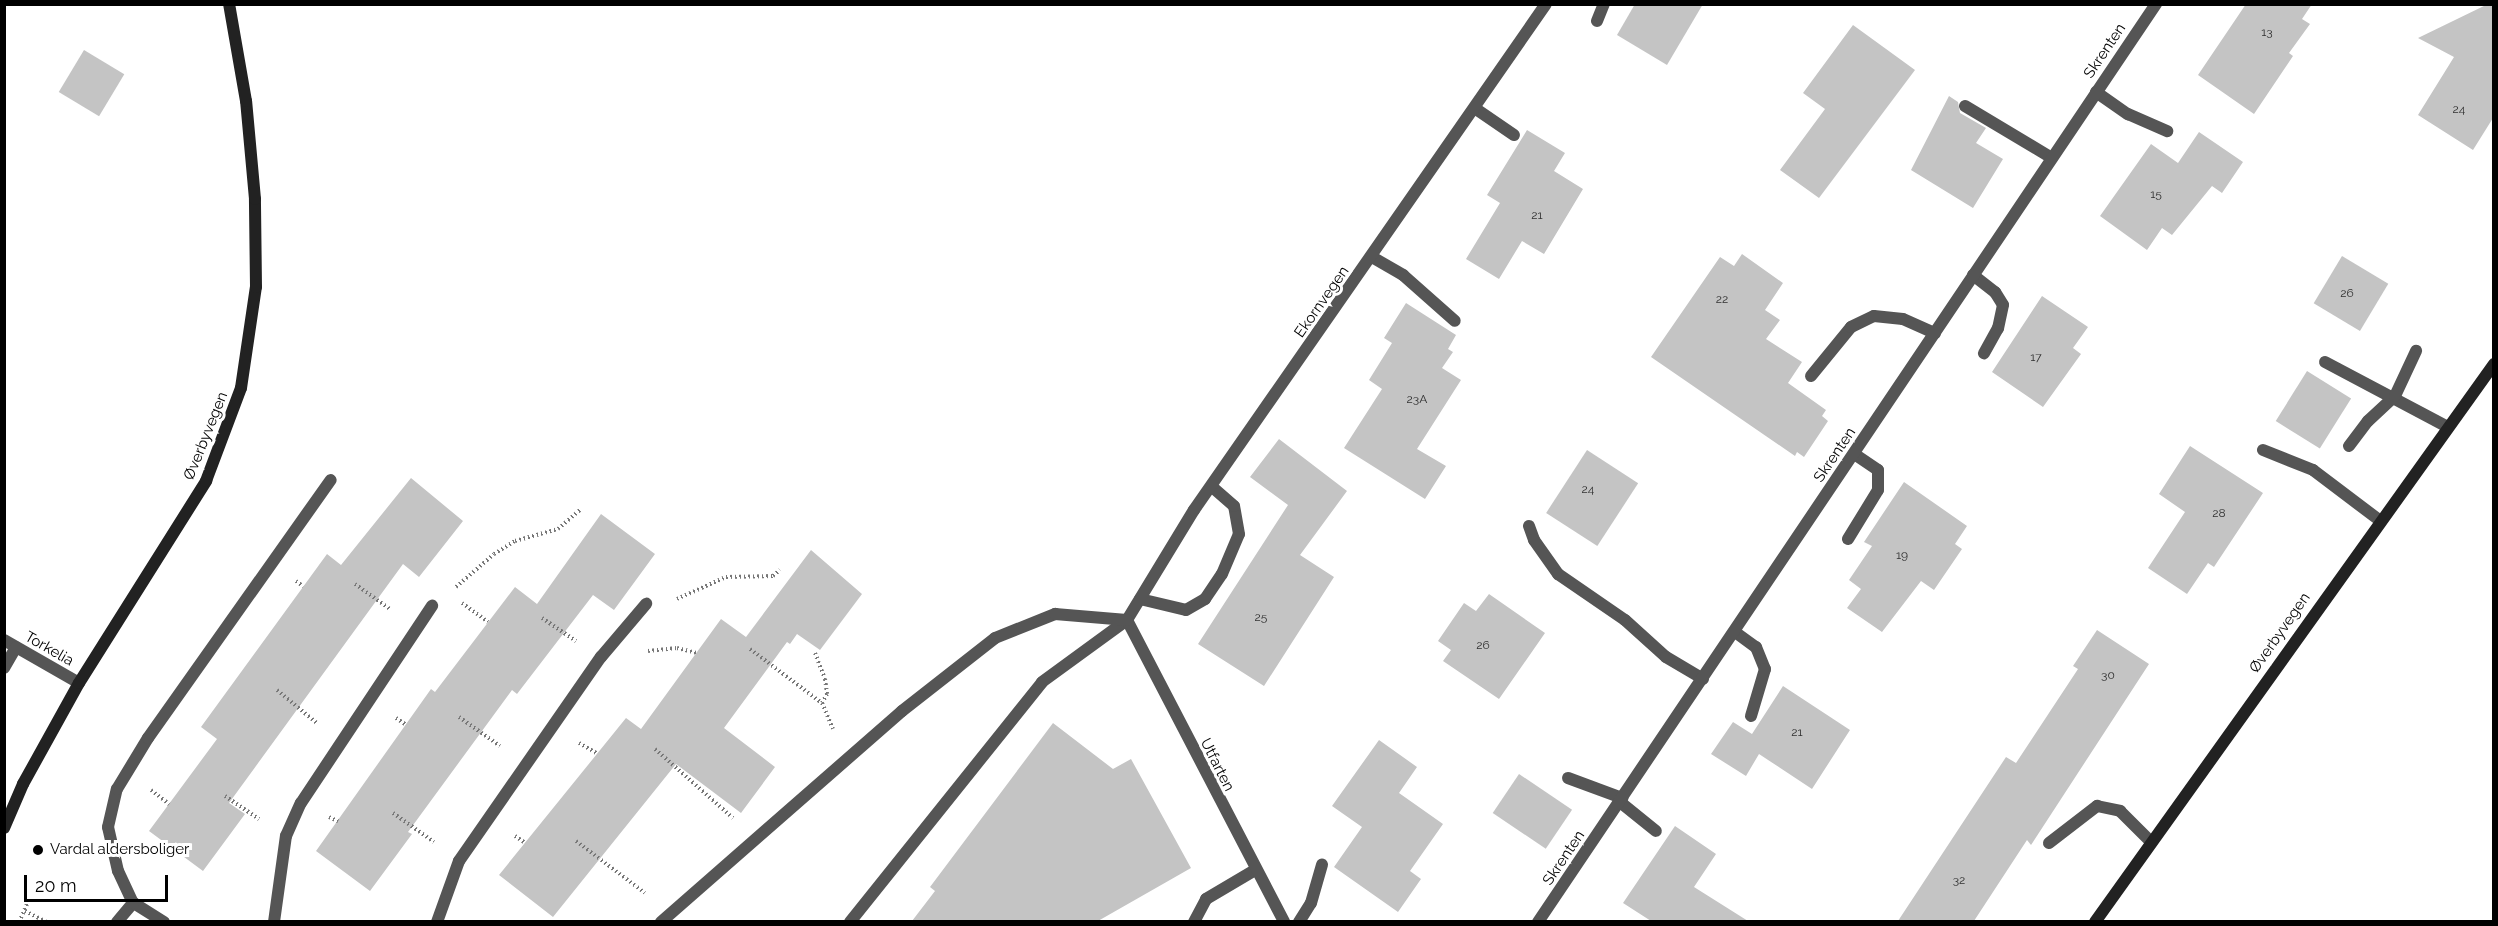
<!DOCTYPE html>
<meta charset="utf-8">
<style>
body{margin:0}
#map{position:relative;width:2498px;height:926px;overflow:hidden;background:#fff;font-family:Raleway,sans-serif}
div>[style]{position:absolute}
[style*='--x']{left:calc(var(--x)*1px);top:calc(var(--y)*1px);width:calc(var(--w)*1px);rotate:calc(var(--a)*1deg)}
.building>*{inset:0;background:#c4c4c4;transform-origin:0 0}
.path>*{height:4px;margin-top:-2px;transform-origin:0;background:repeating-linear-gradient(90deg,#777 0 1.5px,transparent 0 4.5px)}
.lane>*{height:12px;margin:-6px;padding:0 6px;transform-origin:6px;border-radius:6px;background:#555}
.street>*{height:12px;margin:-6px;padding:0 6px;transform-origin:6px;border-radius:6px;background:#555}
.secondary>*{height:12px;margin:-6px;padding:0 6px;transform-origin:6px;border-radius:6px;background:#222}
.dots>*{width:16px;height:16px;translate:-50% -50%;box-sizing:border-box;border:3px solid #fff;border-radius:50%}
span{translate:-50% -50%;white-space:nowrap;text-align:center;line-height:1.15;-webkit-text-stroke:6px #fff;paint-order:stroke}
.number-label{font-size:12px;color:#313131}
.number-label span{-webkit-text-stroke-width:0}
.street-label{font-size:15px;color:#000}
.poi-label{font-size:15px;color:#000}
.left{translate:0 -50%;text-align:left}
.frame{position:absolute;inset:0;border:6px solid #000;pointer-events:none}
.scale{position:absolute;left:24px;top:875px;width:144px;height:27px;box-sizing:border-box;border:3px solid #000;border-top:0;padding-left:8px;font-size:18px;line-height:21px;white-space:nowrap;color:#000;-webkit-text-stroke:4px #fff;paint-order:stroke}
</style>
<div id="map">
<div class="building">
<div style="clip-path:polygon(1635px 4px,1703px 4px,1667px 65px,1617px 35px)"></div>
<div style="clip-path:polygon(2246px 4px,2312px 4px,2302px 19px,2310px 24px,2289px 53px,2293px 56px,2254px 114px,2198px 75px)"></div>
<div style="clip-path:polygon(2488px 4px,2493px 4px,2493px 118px,2473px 150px,2418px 115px,2454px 57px,2418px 38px)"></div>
<div style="clip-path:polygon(1853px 25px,1915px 70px,1819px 198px,1780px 170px,1825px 109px,1803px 93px)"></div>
<div style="left:84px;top:50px;width:47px;height:49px;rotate:31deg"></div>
<div style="clip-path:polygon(1949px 96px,1958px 102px,1960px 113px,1986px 128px,1976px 143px,2003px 159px,1973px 208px,1911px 170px)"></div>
<div style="clip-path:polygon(1527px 130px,1565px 153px,1554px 171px,1583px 189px,1544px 254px,1522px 241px,1499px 279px,1466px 259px,1500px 203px,1487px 195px)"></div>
<div style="clip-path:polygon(2199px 132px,2243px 162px,2222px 193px,2212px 186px,2172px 235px,2162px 228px,2147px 250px,2100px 216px,2151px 144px,2178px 163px)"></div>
<div style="clip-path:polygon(1742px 254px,1783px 283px,1765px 310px,1780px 320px,1766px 339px,1802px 362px,1788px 383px,1826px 410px,1822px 416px,1828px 421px,1804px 457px,1797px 452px,1795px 456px,1651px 357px,1720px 257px,1734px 266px)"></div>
<div style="left:2342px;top:256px;width:54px;height:55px;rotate:31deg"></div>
<div style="clip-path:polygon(2042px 296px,2088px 327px,2073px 348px,2081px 354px,2043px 407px,1992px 372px)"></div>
<div style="clip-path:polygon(1406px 303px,1456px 335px,1448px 349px,1453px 352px,1442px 368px,1461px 380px,1417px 449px,1446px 466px,1425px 499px,1344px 448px,1382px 389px,1369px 380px,1392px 343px,1384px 338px)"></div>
<div style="left:2307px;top:371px;width:52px;height:59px;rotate:32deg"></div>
<div style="clip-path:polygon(1279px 439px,1347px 491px,1300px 555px,1334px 577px,1264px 686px,1198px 644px,1288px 505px,1250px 477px)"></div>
<div style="clip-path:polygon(2190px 446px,2263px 493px,2214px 567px,2208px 563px,2187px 594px,2148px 568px,2185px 512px,2159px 494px)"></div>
<div style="left:1587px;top:450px;width:61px;height:75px;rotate:33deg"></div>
<div style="clip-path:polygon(411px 478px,463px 521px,419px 577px,403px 564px,229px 803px,245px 814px,203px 871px,149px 831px,217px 739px,201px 727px,327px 554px,341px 565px)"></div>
<div style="clip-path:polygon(1904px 482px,1967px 526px,1955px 544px,1962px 549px,1934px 590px,1921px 581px,1882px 632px,1847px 608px,1861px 589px,1849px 580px,1872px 546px,1864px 542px)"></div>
<div style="clip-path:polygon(601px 514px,655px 554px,614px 610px,593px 595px,517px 694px,512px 690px,408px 832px,412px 834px,370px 891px,316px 851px,431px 689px,435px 692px,515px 587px,537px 604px)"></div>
<div style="clip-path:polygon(811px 550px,862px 594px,820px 650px,797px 634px,790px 644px,787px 642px,724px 728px,775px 767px,741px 813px,676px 764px,553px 917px,499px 875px,626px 718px,641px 729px,721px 619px,746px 637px)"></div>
<div style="clip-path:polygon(1489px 594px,1545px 633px,1499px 699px,1443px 661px,1451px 650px,1438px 641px,1464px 603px,1476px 611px)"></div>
<div style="clip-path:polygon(2097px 630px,2149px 664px,2031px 845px,2027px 840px,1974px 921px,1898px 921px,2006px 757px,2016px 763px,2078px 669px,2073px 666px)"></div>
<div style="clip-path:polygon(1783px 686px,1850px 730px,1812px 789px,1759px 754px,1746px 776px,1711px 754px,1733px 722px,1752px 734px)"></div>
<div style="clip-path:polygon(1053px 723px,1113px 769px,1131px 759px,1191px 868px,1098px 921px,912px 921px,935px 891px,930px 887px)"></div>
<div style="clip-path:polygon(1379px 740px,1417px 767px,1399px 793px,1443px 824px,1410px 871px,1421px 879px,1398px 912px,1334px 867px,1362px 827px,1332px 806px)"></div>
<div style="left:1519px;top:774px;width:64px;height:47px;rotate:34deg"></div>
<div style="clip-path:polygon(1675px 826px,1716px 854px,1694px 887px,1748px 921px,1651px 921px,1623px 903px)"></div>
</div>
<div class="path">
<div style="--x:296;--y:581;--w:9;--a:36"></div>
<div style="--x:355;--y:584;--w:44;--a:35.8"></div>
<div style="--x:456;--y:587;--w:50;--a:-41"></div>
<div style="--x:494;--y:554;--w:25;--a:-32"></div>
<div style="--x:515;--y:541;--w:45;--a:-15.6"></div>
<div style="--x:558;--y:529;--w:29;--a:-41"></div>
<div style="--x:677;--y:599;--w:54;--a:-24.2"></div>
<div style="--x:726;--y:577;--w:47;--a:-1.2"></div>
<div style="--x:773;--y:576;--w:9;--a:-41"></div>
<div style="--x:462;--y:603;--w:32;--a:36"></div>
<div style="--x:542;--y:618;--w:41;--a:34.1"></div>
<div style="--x:750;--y:649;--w:90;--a:36.9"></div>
<div style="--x:822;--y:703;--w:28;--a:67"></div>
<div style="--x:648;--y:651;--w:29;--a:-6"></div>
<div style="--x:677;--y:648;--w:21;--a:14"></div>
<div style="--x:815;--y:653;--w:28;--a:69"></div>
<div style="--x:825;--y:679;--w:15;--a:82"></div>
<div style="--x:827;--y:694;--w:10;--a:119"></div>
<div style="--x:277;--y:690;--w:53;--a:39.7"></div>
<div style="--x:459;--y:717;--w:50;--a:35.3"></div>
<div style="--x:396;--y:718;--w:11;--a:34"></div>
<div style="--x:579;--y:743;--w:22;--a:30"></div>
<div style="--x:655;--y:749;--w:104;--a:41.5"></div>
<div style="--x:151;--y:790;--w:23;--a:38"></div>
<div style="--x:225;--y:796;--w:41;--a:34.1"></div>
<div style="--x:393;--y:813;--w:50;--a:35.3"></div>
<div style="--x:329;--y:817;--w:10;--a:24"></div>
<div style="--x:515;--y:836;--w:11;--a:34"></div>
<div style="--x:576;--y:841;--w:86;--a:37"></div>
<div style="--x:25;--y:911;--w:25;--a:27"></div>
<div style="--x:19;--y:922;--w:20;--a:-66"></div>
</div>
<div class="lane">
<div style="--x:1597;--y:21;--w:18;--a:-68"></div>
<div style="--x:2096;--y:92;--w:39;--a:35"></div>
<div style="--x:2128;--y:114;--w:43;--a:23.6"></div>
<div style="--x:1965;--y:106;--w:101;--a:30.9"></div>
<div style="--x:1476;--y:109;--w:46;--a:34.4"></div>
<div style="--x:1372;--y:257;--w:36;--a:30"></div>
<div style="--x:1403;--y:275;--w:69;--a:41.5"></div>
<div style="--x:1973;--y:275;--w:28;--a:38"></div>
<div style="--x:1995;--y:292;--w:15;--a:58"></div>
<div style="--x:2003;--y:305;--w:24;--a:102"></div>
<div style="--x:1998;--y:328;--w:29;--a:119"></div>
<div style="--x:2325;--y:362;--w:137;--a:27.9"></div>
<div style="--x:1811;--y:376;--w:63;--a:-50.8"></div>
<div style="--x:1851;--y:327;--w:25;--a:-26"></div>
<div style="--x:1874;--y:316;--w:29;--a:6"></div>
<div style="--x:1903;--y:319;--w:35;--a:24"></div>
<div style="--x:2349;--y:446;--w:31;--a:-53"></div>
<div style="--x:2368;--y:421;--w:37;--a:-43"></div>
<div style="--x:2395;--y:396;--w:50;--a:-65"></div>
<div style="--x:2263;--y:450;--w:54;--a:21.8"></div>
<div style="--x:2313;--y:470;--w:83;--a:37.1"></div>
<div style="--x:1529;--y:526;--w:15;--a:70"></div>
<div style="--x:1534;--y:540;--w:42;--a:54.8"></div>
<div style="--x:1558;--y:574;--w:81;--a:34.5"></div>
<div style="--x:1625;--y:620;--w:55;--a:42.1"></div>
<div style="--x:1666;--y:657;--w:43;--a:30.7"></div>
<div style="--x:1848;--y:539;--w:57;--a:-58.5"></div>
<div style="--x:1878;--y:490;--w:20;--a:-90"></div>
<div style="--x:1878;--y:470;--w:29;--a:-146"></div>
<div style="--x:1140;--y:599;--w:47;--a:13.4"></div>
<div style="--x:1186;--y:610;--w:22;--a:-30"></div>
<div style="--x:1205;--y:599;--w:30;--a:-56"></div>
<div style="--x:1222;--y:574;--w:43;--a:-67"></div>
<div style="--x:1239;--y:534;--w:28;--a:-100"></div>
<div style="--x:1234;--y:506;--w:30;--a:-139"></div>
<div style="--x:1735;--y:632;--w:26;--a:36"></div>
<div style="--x:1756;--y:647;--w:24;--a:68"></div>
<div style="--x:1765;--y:669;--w:49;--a:106.6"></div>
<div style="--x:1568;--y:778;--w:58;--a:20.3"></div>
<div style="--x:1620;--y:802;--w:46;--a:38.9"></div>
<div style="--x:2049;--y:843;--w:61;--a:-37.6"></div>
<div style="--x:2097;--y:806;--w:24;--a:12"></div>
<div style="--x:2120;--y:811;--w:44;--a:45"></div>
<div style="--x:850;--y:922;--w:307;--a:-51.3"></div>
<div style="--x:1042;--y:682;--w:105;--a:-36.1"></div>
<div style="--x:1194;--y:922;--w:26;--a:-62"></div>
<div style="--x:1206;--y:899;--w:57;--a:-30.6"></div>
<div style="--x:1299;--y:922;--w:22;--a:-58"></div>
<div style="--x:1311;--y:903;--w:40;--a:-74"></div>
</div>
<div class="street">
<div style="--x:1127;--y:620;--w:129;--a:-58.7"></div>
<div style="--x:1194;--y:510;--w:616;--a:-55.18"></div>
<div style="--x:1127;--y:620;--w:340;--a:62.5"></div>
<div style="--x:4;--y:640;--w:86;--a:29.8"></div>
<div style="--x:4;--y:668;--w:24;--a:-60"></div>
<div style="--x:117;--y:922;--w:25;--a:-50"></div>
<div style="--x:164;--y:922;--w:36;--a:-148"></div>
<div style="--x:133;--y:903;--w:35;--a:-115"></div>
<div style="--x:118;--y:871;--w:45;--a:-102.8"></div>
<div style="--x:108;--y:827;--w:39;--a:-77"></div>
<div style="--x:117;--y:789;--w:60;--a:-58.7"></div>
<div style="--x:148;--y:738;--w:316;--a:-54.7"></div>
<div style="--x:274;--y:922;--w:87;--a:-82.1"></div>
<div style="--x:286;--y:836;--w:36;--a:-66"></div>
<div style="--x:301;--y:803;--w:237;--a:-56.4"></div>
<div style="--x:437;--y:922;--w:65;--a:-70.2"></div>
<div style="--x:459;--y:861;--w:249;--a:-55.2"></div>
<div style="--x:601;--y:657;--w:70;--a:-49.7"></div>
<div style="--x:661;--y:922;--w:320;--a:-41.2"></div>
<div style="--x:902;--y:711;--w:118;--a:-38.1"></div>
<div style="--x:995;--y:638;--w:65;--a:-21.8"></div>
<div style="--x:1055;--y:614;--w:72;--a:4.8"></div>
<div style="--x:1538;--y:922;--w:1107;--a:-56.05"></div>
</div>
<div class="secondary">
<div style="--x:4;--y:828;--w:48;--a:-66.6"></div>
<div style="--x:23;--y:784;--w:115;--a:-61"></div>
<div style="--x:79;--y:683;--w:239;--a:-57.8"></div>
<div style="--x:206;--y:481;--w:99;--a:-69.4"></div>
<div style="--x:241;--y:388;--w:102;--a:-81.6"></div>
<div style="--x:256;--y:287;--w:88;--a:-90.7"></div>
<div style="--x:255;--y:199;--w:98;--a:-95.2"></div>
<div style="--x:246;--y:101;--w:98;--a:-99.9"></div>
<div style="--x:2095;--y:922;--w:686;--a:-54.43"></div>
</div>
<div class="dots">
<div style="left:38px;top:850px;background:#000"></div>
</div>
<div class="number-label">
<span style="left:2267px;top:33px">13</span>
<span style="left:2459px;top:110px">24</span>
<span style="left:2156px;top:195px">15</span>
<span style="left:1537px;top:216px">21</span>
<span style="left:2347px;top:294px">26</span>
<span style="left:1722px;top:300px">22</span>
<span style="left:2036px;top:358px">17</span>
<span style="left:1417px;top:400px">23A</span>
<span style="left:1588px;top:490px">24</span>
<span style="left:2219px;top:514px">28</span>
<span style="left:1902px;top:556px">19</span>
<span style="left:1261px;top:618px">25</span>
<span style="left:1483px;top:646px">26</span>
<span style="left:2108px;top:676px">30</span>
<span style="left:1797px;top:733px">21</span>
<span style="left:1959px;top:881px">32</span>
</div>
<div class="street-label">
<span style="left:2105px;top:51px;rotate:-56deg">Skrenten</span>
<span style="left:1322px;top:302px;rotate:-55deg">Ekornvegen</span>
<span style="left:206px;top:436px;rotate:-68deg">Øverbyvegen</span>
<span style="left:1835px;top:455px;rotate:-56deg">Skrenten</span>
<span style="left:2280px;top:633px;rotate:-55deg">Øverbyvegen</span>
<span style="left:49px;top:649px;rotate:30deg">Torkelia</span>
<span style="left:1217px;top:765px;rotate:63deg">Utfarten</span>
<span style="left:1564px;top:858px;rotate:-56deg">Skrenten</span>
</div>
<div class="poi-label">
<span class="left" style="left:50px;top:850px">Vardal aldersboliger</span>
</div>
<div class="frame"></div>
<div class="scale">20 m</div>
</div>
